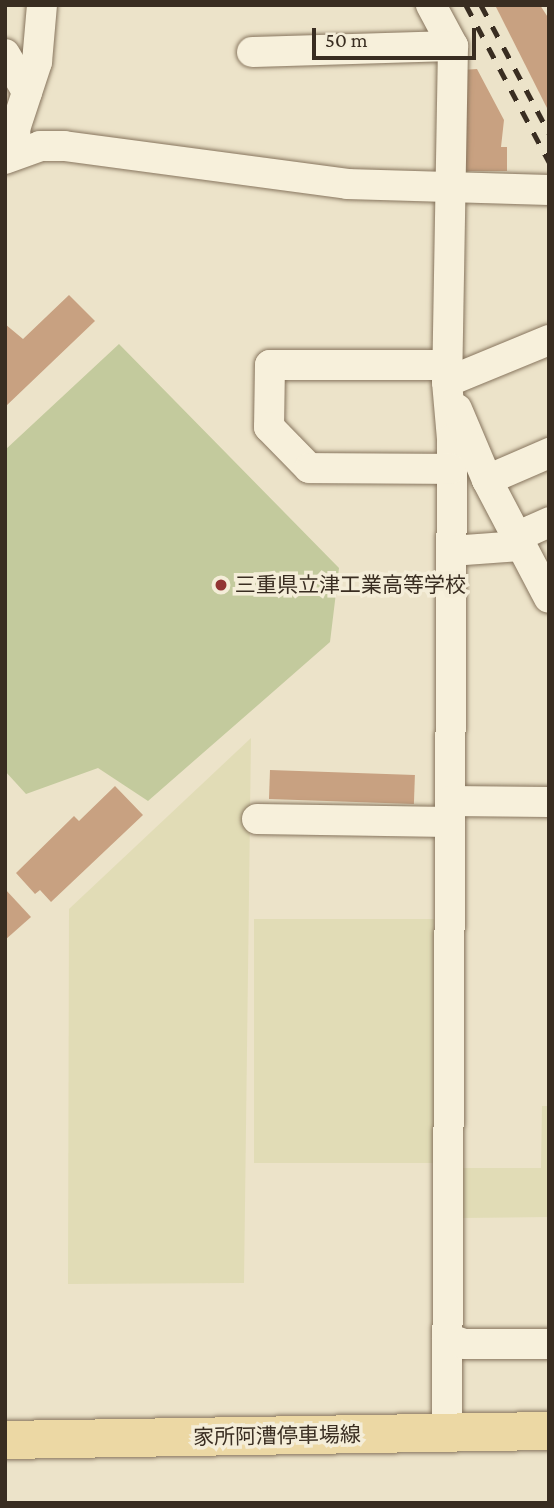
<!DOCTYPE html>
<meta charset="utf-8">
<style>
body{margin:0}
#map{position:relative;width:554px;height:1508px;overflow:hidden;background:#ece3c9;font-family:"Crimson Pro","Noto Sans JP",serif}
div>[style]{position:absolute}
[style*='--x']{left:calc(var(--x)*1px);top:calc(var(--y)*1px);width:calc(var(--w)*1px);rotate:calc(var(--a)*1deg)}
.farmland>*{inset:0;background:#e1dcb6;transform-origin:0 0}
.green>*{inset:0;background:#c3ca9d}
.building>*{inset:0;background:#c8a181;transform-origin:0 0}
.roads{filter:drop-shadow(0 0 2px #87755e) drop-shadow(0 0 2px #87755e)}
.minor>*{height:30px;margin:-15px;padding:0 15px;transform-origin:15px;border-radius:15px;background:#f7f0db}
.major>*{height:38px;margin:-19px;padding:0 19px;transform-origin:19px;border-radius:19px;background:#ecd8a4}
.rail>*{height:5px;margin-top:-2.5px;transform-origin:0;background:repeating-linear-gradient(90deg,#392d21 0 12px,transparent 0 24px)}
.dots>*{width:19px;height:19px;translate:-50% -50%;box-sizing:border-box;border:4px solid #f4edd8;border-radius:50%}
span{translate:-50% -50%;white-space:nowrap;text-align:center;line-height:1.15;-webkit-text-stroke:7px #f4edd8;paint-order:stroke}
.poi-label{font-size:21px;color:#392d21}
.left{translate:0 -50%;text-align:left}
.street-label{font-size:21px;color:#392d21}
.frame{position:absolute;inset:0;border:7px solid #392d21;pointer-events:none}
.scale{position:absolute;left:312px;top:28px;width:164px;height:32px;box-sizing:border-box;border:4px solid #392d21;border-top:0;padding-left:9px;font-size:21px;line-height:24px;white-space:nowrap;color:#392d21;-webkit-text-stroke:5px #f4edd8;paint-order:stroke}
</style>
<div id="map">
<div class="farmland">
<div style="clip-path:polygon(251px 738px,244px 1283px,68px 1284px,69px 909px)"></div>
<div style="left:254px;top:919px;width:180px;height:244px"></div>
<div style="clip-path:polygon(542px 1106px,549px 1106px,549px 1217px,460px 1218px,460px 1168px,541px 1168px)"></div>
</div>
<div class="green">
<div style="clip-path:polygon(119px 344px,339px 568px,330px 642px,148px 801px,98px 768px,26px 794px,5px 771px,5px 450px)"></div>
</div>
<div class="building">
<div style="clip-path:polygon(495px 5px,540px 5px,549px 19px,549px 112px)"></div>
<div style="clip-path:polygon(477px 69px,504px 120px,501px 147px,507px 147px,507px 171px,461px 171px,462px 70px)"></div>
<div style="clip-path:polygon(69px 295px,95px 321px,5px 407px,5px 324px,23px 339px)"></div>
<div style="left:270px;top:770px;width:145px;height:29px;rotate:2deg"></div>
<div style="clip-path:polygon(115px 786px,143px 815px,51px 902px,40px 890px,35px 894px,16px 873px,74px 816px,79px 821px)"></div>
<div style="clip-path:polygon(5px 889px,31px 917px,5px 940px)"></div>
</div>
<div class="roads">
<div class="minor">
<div style="--x:431;--y:5;--w:47;--a:61.8"></div>
<div style="--x:453;--y:46;--w:336;--a:91"></div>
<div style="--x:447;--y:382;--w:57;--a:85"></div>
<div style="--x:452;--y:439;--w:995;--a:90.29"></div>
<div style="--x:252;--y:52;--w:201;--a:-1.7"></div>
<div style="--x:5;--y:54;--w:44;--a:59.9"></div>
<div style="--x:16;--y:152;--w:23;--a:-92"></div>
<div style="--x:15;--y:129;--w:71;--a:-71.8"></div>
<div style="--x:37;--y:62;--w:57;--a:-85"></div>
<div style="--x:5;--y:159;--w:37;--a:-20"></div>
<div style="--x:40;--y:146;--w:24;--a:0"></div>
<div style="--x:64;--y:146;--w:286;--a:7.6"></div>
<div style="--x:347;--y:184;--w:202;--a:1.7"></div>
<div style="--x:447;--y:365;--w:177;--a:180"></div>
<div style="--x:270;--y:365;--w:62;--a:90.9"></div>
<div style="--x:269;--y:427;--w:57;--a:45.7"></div>
<div style="--x:309;--y:468;--w:142;--a:0.4"></div>
<div style="--x:447;--y:382;--w:110;--a:-22.4"></div>
<div style="--x:457;--y:409;--w:77;--a:67.1"></div>
<div style="--x:487;--y:480;--w:133;--a:62.3"></div>
<div style="--x:487;--y:480;--w:68;--a:-23.5"></div>
<div style="--x:516;--y:537;--w:36;--a:-24"></div>
<div style="--x:451;--y:551;--w:69;--a:-4.1"></div>
<div style="--x:450;--y:801;--w:99;--a:0.6"></div>
<div style="--x:257;--y:819;--w:192;--a:0.9"></div>
<div style="--x:447;--y:1338;--w:18;--a:19"></div>
<div style="--x:464;--y:1344;--w:85;--a:0"></div>
</div>
<div class="major">
<div style="--x:5;--y:1440;--w:544;--a:-0.95"></div>
</div>
</div>
<div class="rail">
<div style="--x:466;--y:5;--w:178;--a:62.1"></div>
<div style="--x:481;--y:5;--w:145;--a:62"></div>
</div>
<div class="dots">
<div style="left:221px;top:585px;background:#923432"></div>
</div>
<div class="poi-label">
<span class="left" style="left:235px;top:585px">三重県立津工業高等学校</span>
</div>
<div class="street-label">
<span style="left:277px;top:1436px;rotate:-1deg">家所阿漕停車場線</span>
</div>
<div class="frame"></div>
<div class="scale">50 m</div>
</div>
